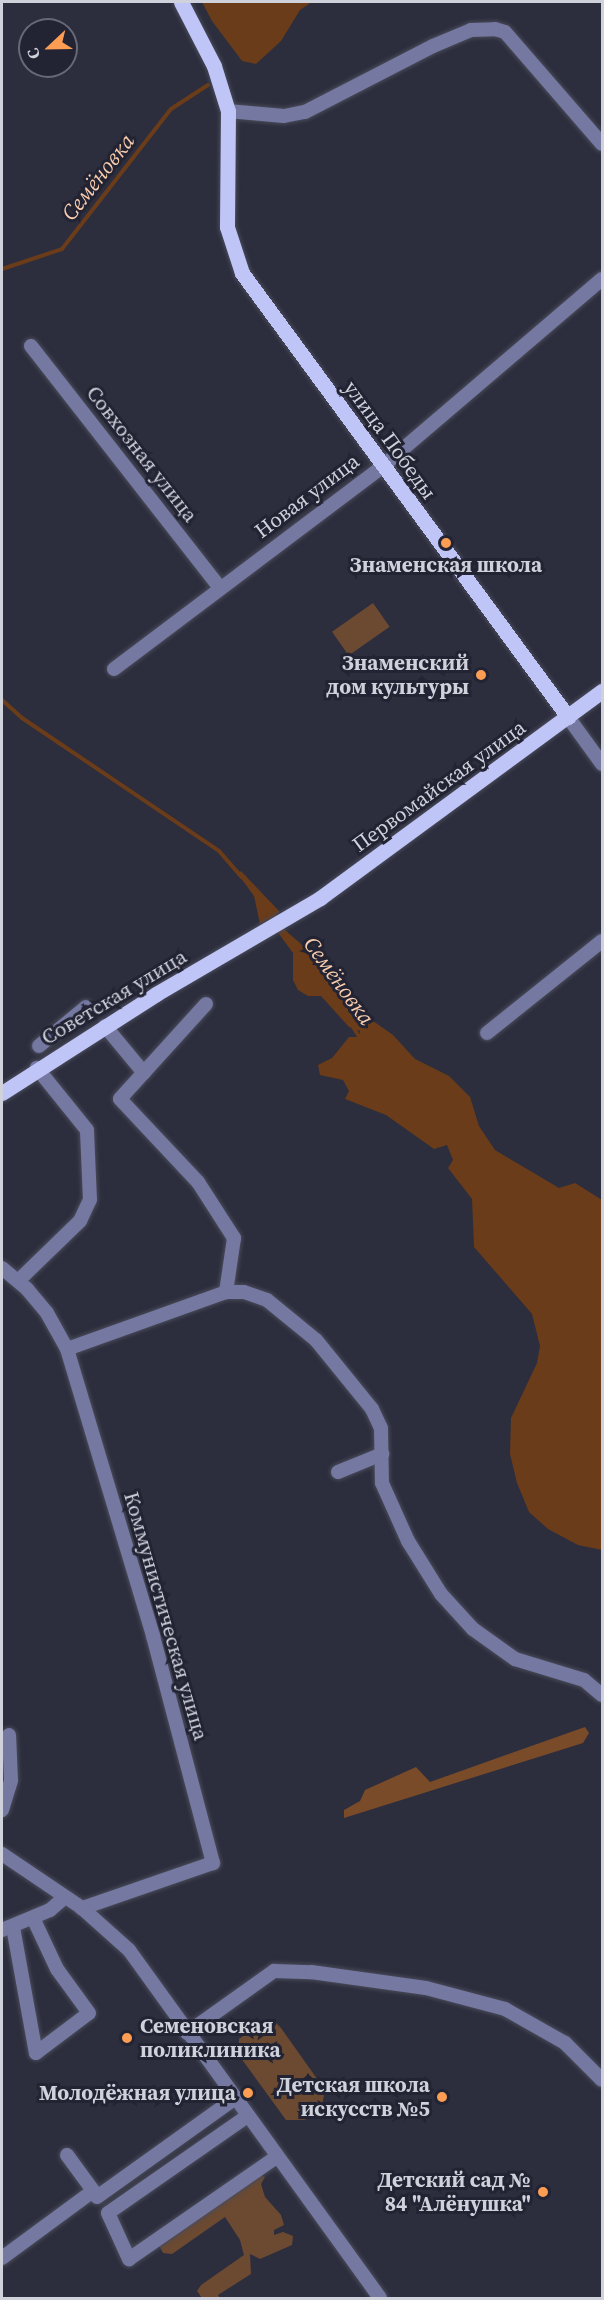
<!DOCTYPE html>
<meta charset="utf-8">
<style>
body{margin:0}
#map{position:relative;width:604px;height:2300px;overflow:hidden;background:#2c2d3d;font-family:"Source Serif 4",serif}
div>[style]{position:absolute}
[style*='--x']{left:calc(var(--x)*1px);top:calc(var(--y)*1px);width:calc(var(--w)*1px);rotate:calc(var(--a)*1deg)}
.green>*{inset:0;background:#6c4a32;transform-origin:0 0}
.forest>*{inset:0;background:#7a4b28}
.water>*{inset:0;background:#6a3c19}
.stream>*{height:4px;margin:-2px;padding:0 2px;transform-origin:2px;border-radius:2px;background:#6a3c19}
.roads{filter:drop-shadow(0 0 2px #494b59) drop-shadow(0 0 2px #494b59)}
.minor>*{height:14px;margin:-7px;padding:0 7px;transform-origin:7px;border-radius:7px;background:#7578a1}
.major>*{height:15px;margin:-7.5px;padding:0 7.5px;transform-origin:7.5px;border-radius:7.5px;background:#c0c5f8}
.dots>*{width:16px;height:16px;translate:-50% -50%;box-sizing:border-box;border:3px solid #222333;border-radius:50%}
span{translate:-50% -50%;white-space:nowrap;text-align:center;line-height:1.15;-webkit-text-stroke:6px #222333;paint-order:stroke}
.street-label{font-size:21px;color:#cfd1db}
.poi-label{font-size:21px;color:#cfd1db;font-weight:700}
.right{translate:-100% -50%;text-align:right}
.left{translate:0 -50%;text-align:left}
.water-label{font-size:22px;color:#facdae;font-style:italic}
.frame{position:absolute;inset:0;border:3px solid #cfd1db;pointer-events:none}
.north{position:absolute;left:18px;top:18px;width:60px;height:60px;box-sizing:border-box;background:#222333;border:2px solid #676976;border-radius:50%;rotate:248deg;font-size:16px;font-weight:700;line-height:24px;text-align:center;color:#cfd1db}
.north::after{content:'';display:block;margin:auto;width:21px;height:27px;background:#fd9d54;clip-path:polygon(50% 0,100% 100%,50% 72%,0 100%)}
</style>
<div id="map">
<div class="green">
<div style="left:373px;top:603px;width:29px;height:50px;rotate:55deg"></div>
<div style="clip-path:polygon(265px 2020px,273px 2020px,281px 2028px,325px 2090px,322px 2105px,305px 2120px,286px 2120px,238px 2054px,239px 2039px)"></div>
<div style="clip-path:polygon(260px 2175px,265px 2177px,261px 2184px,265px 2197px,281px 2215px,284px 2225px,274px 2230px,274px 2235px,283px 2232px,293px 2236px,292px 2245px,260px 2259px,250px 2254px,251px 2274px,218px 2295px,220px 2298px,202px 2298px,197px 2291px,201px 2285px,244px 2255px,240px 2240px,225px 2217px,172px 2254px,163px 2253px,159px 2245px)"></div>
</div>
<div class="forest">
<div style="clip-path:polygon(585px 1727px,589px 1733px,583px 1743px,344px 1818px,344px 1810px,360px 1801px,365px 1790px,416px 1767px,430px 1782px)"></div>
</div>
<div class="water">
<div style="clip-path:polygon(202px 2px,312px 2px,300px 10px,281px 41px,256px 64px,242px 61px,212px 21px)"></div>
<div style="clip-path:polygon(241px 871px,280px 912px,276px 914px,285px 930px,325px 965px,337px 992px,349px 1004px,393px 1035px,415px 1059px,449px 1076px,470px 1097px,479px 1126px,495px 1150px,559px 1188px,575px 1183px,602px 1200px,602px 1550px,578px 1545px,548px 1529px,529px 1512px,517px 1483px,510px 1454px,511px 1418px,537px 1363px,540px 1346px,532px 1314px,474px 1247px,472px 1199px,448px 1168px,453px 1160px,447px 1145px,434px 1149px,386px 1115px,345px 1099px,349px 1091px,343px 1080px,320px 1075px,318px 1065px,332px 1058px,349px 1037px,360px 1037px,360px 1031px,349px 1027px,321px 996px,308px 996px,298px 990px,293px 980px,293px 953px,268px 919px,260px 924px,254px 896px,238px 874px)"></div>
</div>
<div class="stream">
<div style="--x:2;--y:269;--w:63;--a:-18.4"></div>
<div style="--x:62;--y:249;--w:177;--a:-52.1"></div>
<div style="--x:171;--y:109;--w:44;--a:-33"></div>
<div style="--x:2;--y:700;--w:27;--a:42"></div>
<div style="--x:22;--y:718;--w:238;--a:34"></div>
<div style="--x:219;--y:851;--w:35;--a:49"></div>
<div style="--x:353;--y:1027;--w:17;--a:57"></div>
</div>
<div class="roads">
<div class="minor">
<div style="--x:228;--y:111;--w:56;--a:5.1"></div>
<div style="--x:284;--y:116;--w:21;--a:-11"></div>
<div style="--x:305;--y:112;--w:144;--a:-27.3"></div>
<div style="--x:433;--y:46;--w:41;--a:-22.8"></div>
<div style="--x:471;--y:30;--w:24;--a:-2"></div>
<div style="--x:495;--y:29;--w:10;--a:17"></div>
<div style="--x:505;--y:32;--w:148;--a:49.1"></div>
<div style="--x:31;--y:346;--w:307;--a:52"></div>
<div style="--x:114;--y:669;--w:337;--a:-37"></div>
<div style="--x:383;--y:466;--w:288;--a:-40.5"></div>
<div style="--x:568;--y:717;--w:58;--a:54.1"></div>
<div style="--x:206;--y:1004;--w:128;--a:132.2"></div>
<div style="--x:120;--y:1099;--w:114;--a:46.8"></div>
<div style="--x:198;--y:1182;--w:67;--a:57.3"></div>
<div style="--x:234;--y:1238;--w:55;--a:98.4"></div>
<div style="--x:105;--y:1026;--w:61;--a:50.3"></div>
<div style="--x:487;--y:1033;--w:147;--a:-38.7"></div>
<div style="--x:39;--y:1046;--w:61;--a:-39.7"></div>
<div style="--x:2;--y:1268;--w:33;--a:40"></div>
<div style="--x:27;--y:1289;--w:31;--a:50"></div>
<div style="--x:47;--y:1313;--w:41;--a:60.9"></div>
<div style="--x:67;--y:1349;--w:300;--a:73.3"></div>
<div style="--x:153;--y:1636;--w:235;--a:75.2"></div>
<div style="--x:213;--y:1863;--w:139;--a:161"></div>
<div style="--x:18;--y:1281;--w:86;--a:-44.1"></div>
<div style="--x:80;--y:1221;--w:23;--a:-65"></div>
<div style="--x:90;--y:1200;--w:70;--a:-92.5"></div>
<div style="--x:87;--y:1130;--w:80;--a:-128.9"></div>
<div style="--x:67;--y:1349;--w:169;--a:-19.7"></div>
<div style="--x:226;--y:1292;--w:18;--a:0"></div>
<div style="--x:244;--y:1292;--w:24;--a:19"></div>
<div style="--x:267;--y:1300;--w:63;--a:39.2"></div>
<div style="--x:316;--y:1340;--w:89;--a:50.9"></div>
<div style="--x:372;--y:1409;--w:21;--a:65"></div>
<div style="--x:381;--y:1428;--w:55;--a:89"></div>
<div style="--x:382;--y:1483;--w:64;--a:65.9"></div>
<div style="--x:408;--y:1541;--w:62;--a:58.1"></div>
<div style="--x:441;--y:1594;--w:47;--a:47.6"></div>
<div style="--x:473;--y:1629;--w:52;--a:35.5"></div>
<div style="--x:515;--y:1659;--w:72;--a:16.9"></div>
<div style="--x:584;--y:1680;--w:23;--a:40"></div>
<div style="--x:338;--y:1472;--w:48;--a:-22.2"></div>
<div style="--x:2;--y:1810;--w:31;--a:-73"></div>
<div style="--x:11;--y:1780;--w:45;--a:-92.5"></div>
<div style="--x:2;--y:1854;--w:97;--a:34"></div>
<div style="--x:82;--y:1908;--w:63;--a:41.8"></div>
<div style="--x:129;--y:1950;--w:429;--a:54.2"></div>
<div style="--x:13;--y:1927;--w:128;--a:79.7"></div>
<div style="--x:36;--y:2053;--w:66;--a:-37"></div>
<div style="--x:89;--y:2013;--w:54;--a:-126"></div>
<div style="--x:57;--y:1969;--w:56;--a:-115.2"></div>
<div style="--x:2;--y:1930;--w:52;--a:-22.6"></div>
<div style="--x:50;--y:1910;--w:20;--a:-41"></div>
<div style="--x:187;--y:2033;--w:107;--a:-35.5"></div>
<div style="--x:274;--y:1971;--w:37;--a:2"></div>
<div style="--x:311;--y:1972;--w:116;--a:7.9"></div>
<div style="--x:426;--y:1988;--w:82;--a:14.9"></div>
<div style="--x:505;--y:2009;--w:69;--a:29.5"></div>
<div style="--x:565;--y:2043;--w:52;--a:45"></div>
<div style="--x:246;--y:2117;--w:168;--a:145.2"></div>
<div style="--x:108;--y:2213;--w:51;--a:65.5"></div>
<div style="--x:129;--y:2259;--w:178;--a:-34.7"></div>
<div style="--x:67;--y:2155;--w:51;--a:53.8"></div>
<div style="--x:97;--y:2197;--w:168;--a:-35.6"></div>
<div style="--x:2;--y:2258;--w:113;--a:-36.4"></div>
</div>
<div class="major">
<div style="--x:181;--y:2;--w:72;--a:62.7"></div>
<div style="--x:214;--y:66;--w:47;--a:72.7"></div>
<div style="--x:228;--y:111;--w:116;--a:90.5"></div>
<div style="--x:227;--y:227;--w:48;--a:71.9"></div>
<div style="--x:242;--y:273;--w:551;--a:53.71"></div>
<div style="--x:2;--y:1093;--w:183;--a:-32.7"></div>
<div style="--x:156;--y:994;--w:190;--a:-30.3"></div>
<div style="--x:320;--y:898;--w:350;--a:-36.3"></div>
</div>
</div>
<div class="dots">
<div style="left:446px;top:543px;background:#fd9d54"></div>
<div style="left:481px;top:675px;background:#fd9d54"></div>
<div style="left:127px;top:2038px;background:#fd9d54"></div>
<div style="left:248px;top:2093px;background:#fd9d54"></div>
<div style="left:442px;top:2097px;background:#fd9d54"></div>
<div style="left:543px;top:2192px;background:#fd9d54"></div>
</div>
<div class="street-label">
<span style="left:390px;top:440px;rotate:54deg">улица Победы</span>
<span style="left:142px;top:454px;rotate:52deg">Совхозная улица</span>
<span style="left:307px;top:496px;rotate:-37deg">Новая улица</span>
<span style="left:439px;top:786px;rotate:-36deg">Первомайская улица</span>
<span style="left:114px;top:997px;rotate:-31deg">Советская улица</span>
<span style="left:166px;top:1616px;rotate:74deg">Коммунистическая улица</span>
</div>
<div class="poi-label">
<span style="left:446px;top:565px">Знаменская школа</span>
<span class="right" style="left:469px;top:675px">Знаменский<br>дом культуры</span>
<span class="left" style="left:140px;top:2038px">Семеновская<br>поликлиника</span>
<span class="right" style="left:430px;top:2097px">Детская школа<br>искусств №5</span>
<span class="right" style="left:236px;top:2093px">Молодёжная улица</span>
<span class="right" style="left:531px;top:2192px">Детский сад №<br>84 "Алёнушка"</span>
</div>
<div class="water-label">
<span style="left:98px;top:177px;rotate:-52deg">Семёновка</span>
<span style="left:339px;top:981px;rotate:54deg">Семёновка</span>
</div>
<div class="frame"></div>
<div class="north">С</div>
</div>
